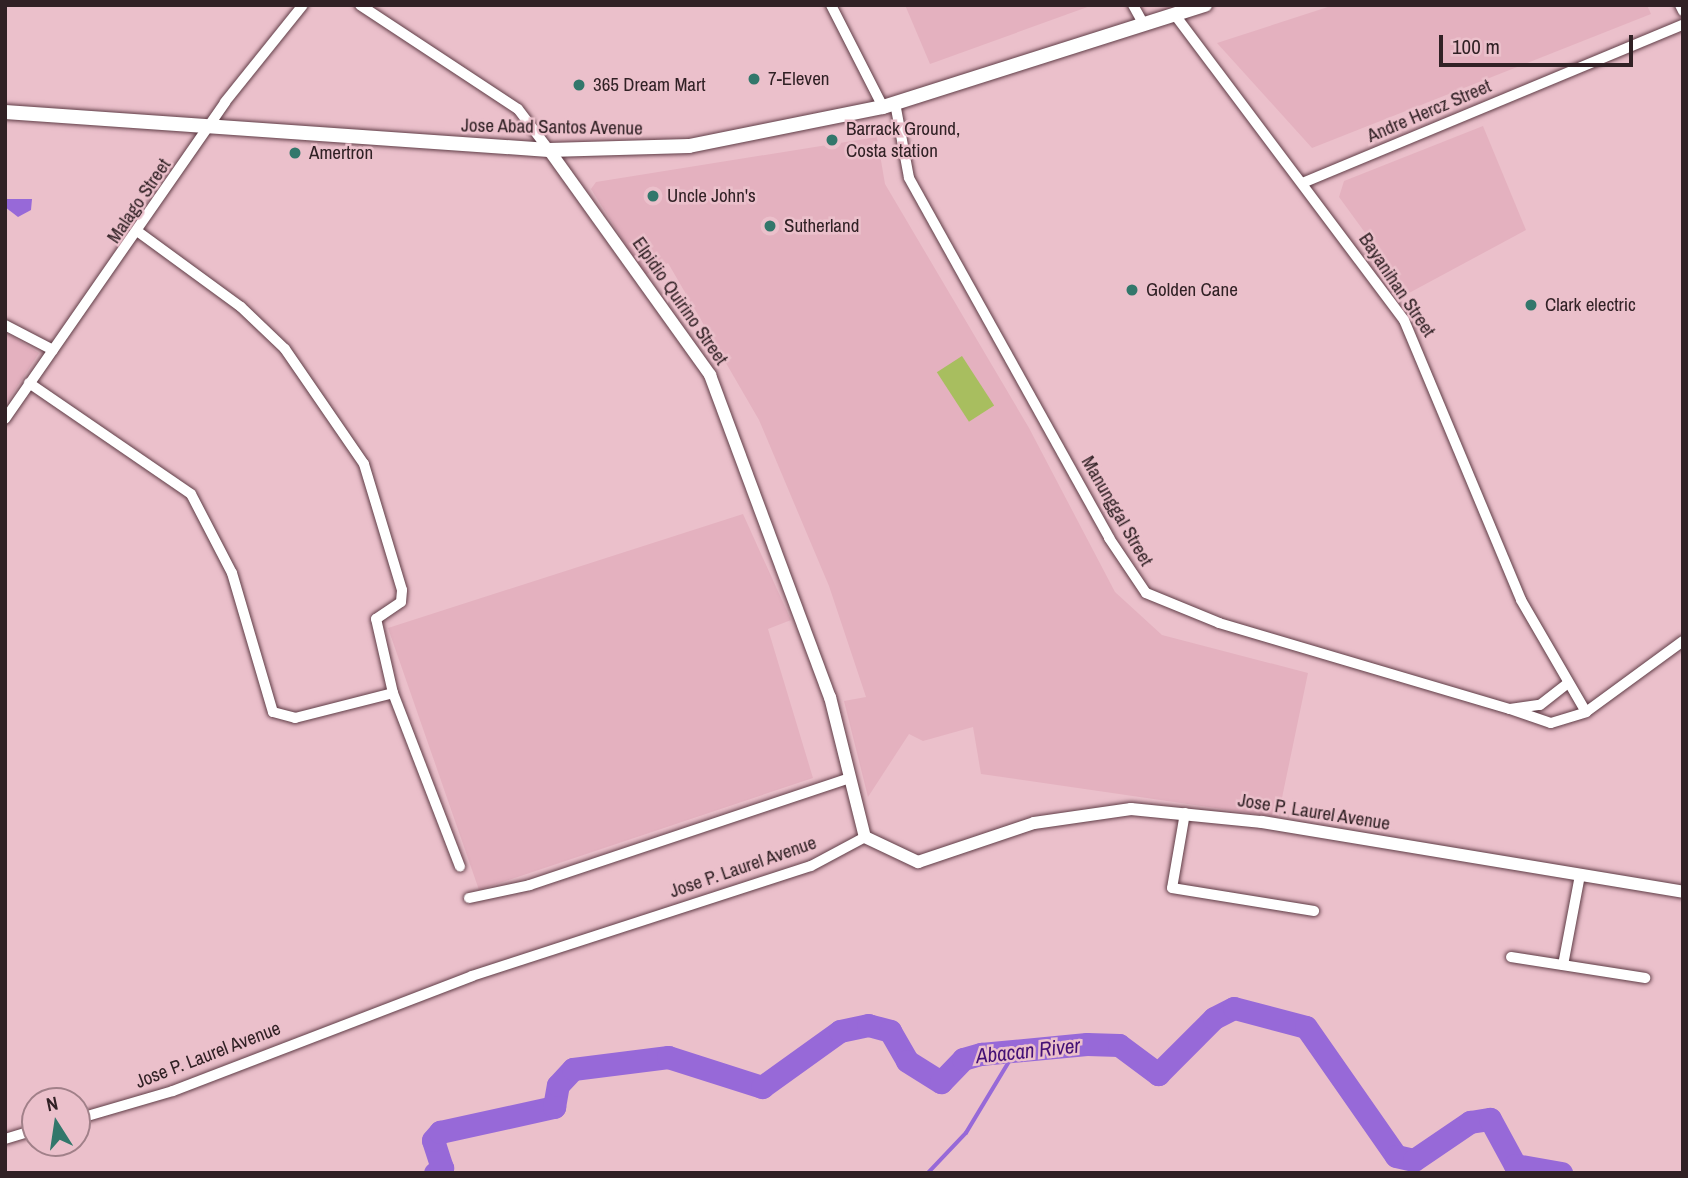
<!DOCTYPE html>
<style>
body{margin:0}
#map{position:relative;width:1688px;height:1178px;overflow:hidden;background:#ebc0cb;font-family:"Archivo Narrow",sans-serif}
div>[style]{position:absolute}
[style*='--x']{left:calc(var(--x)*1px);top:calc(var(--y)*1px);width:calc(var(--w)*1px);rotate:calc(var(--a)*1deg)}
.built>*{inset:0;background:#e4b1bf}
.green>*{inset:0;background:#a8be5f;transform-origin:0 0}
.water>*{inset:0;background:#9769d8}
.stream>*{height:3.5px;margin:-1.75px;padding:0 1.75px;transform-origin:1.75px;border-radius:1.75px;background:#9769d8}
.river>*{height:23px;margin:-11.5px;padding:0 11.5px;transform-origin:11.5px;border-radius:11.5px;background:#9769d8}
.roads{filter:drop-shadow(0 0 2px #5f3c46) drop-shadow(0 0 2px #5f3c46)}
.minor>*{height:10px;margin:-5px;padding:0 5px;transform-origin:5px;border-radius:5px;background:#fff}
.tertiary>*{height:12px;margin:-6px;padding:0 6px;transform-origin:6px;border-radius:6px;background:#fff}
.secondary>*{height:14px;margin:-7px;padding:0 7px;transform-origin:7px;border-radius:7px;background:#fff}
.dots>*{width:19px;height:19px;translate:-50% -50%;box-sizing:border-box;border:4px solid #ebc0cb;border-radius:50%}
span{translate:-50% -50%;white-space:nowrap;text-align:center;line-height:1.15;-webkit-text-stroke:5px #ebc0cb;paint-order:stroke}
.poi-label{font-size:19px;color:#312125}
.left{translate:0 -50%;text-align:left}
.street-label{font-size:19px;color:#312125}
.water-label{font-size:21px;color:#441076;font-style:italic}
.frame{position:absolute;inset:0;border:7px solid #312125;pointer-events:none}
.north{position:absolute;left:21px;top:1087px;width:70px;height:70px;box-sizing:border-box;background:#ebc0cb;border:2px solid #a18089;border-radius:50%;rotate:348deg;font-size:19px;font-weight:700;line-height:28px;text-align:center;color:#312125}
.north::after{content:'';display:block;margin:auto;width:24px;height:32px;background:#32776b;clip-path:polygon(50% 0,100% 100%,50% 72%,0 100%)}
.scale{position:absolute;left:1439px;top:35px;width:194px;height:32px;box-sizing:border-box;border:4px solid #312125;border-top:0;padding-left:9px;font-size:21px;line-height:24px;white-space:nowrap;color:#312125;-webkit-text-stroke:5px #ebc0cb;paint-order:stroke}
</style>
<div id="map">
<div class="built">
<div style="clip-path:polygon(905px 5px,1093px 5px,930px 64px)"></div>
<div style="clip-path:polygon(1334px 5px,1647px 5px,1651px 14px,1312px 148px,1217px 43px)"></div>
<div style="clip-path:polygon(1483px 126px,1526px 230px,1409px 293px,1339px 197px,1344px 181px)"></div>
<div style="clip-path:polygon(877px 137px,885px 184px,1029px 428px,1115px 592px,1162px 635px,1308px 673px,1278px 817px,981px 774px,973px 727px,923px 741px,909px 734px,868px 797px,844px 701px,866px 697px,829px 586px,759px 420px,668px 263px,645px 275px,591px 189px,596px 182px)"></div>
<div style="clip-path:polygon(5px 332px,39px 353px,5px 405px)"></div>
<div style="clip-path:polygon(743px 514px,791px 620px,768px 629px,813px 778px,479px 890px,388px 628px)"></div>
</div>
<div class="green">
<div style="left:962px;top:356px;width:59px;height:30px;rotate:57deg"></div>
</div>
<div class="water">
<div style="clip-path:polygon(5px 199px,32px 199px,31px 210px,18px 217px,5px 207px)"></div>
</div>
<div class="stream">
<div style="--x:928;--y:1173;--w:55;--a:-46.5"></div>
<div style="--x:966;--y:1133;--w:91;--a:-58.9"></div>
</div>
<div class="river">
<div style="--x:435;--y:1173;--w:9;--a:-36"></div>
<div style="--x:442;--y:1168;--w:29;--a:-108"></div>
<div style="--x:433;--y:1140;--w:11;--a:-49"></div>
<div style="--x:440;--y:1132;--w:117;--a:-12.4"></div>
<div style="--x:554;--y:1107;--w:22;--a:-80"></div>
<div style="--x:558;--y:1085;--w:22;--a:-47"></div>
<div style="--x:573;--y:1069;--w:96;--a:-7.2"></div>
<div style="--x:668;--y:1057;--w:99;--a:17.7"></div>
<div style="--x:762;--y:1087;--w:96;--a:-35.7"></div>
<div style="--x:840;--y:1031;--w:29;--a:-12"></div>
<div style="--x:868;--y:1025;--w:23;--a:15"></div>
<div style="--x:890;--y:1031;--w:34;--a:60"></div>
<div style="--x:907;--y:1061;--w:40;--a:32"></div>
<div style="--x:941;--y:1082;--w:32;--a:-46"></div>
<div style="--x:963;--y:1059;--w:19;--a:-16"></div>
<div style="--x:981;--y:1054;--w:106;--a:-5.4"></div>
<div style="--x:1087;--y:1044;--w:32;--a:2"></div>
<div style="--x:1119;--y:1045;--w:49;--a:36.6"></div>
<div style="--x:1158;--y:1074;--w:79;--a:-45"></div>
<div style="--x:1214;--y:1018;--w:22;--a:-27"></div>
<div style="--x:1234;--y:1008;--w:74;--a:14.8"></div>
<div style="--x:1306;--y:1027;--w:157;--a:55.1"></div>
<div style="--x:1396;--y:1156;--w:18;--a:13"></div>
<div style="--x:1414;--y:1160;--w:68;--a:-34.2"></div>
<div style="--x:1470;--y:1122;--w:20;--a:-9"></div>
<div style="--x:1490;--y:1119;--w:52;--a:61.5"></div>
<div style="--x:1515;--y:1165;--w:47;--a:9.9"></div>
</div>
<div class="roads">
<div class="minor">
<div style="--x:360;--y:5;--w:189;--a:33.4"></div>
<div style="--x:518;--y:109;--w:51;--a:52.9"></div>
<div style="--x:831;--y:5;--w:114;--a:63"></div>
<div style="--x:1133;--y:5;--w:23;--a:61"></div>
<div style="--x:1680;--y:5;--w:7;--a:63"></div>
<div style="--x:1175;--y:15;--w:381;--a:53.1"></div>
<div style="--x:1404;--y:320;--w:303;--a:67.3"></div>
<div style="--x:1521;--y:600;--w:129;--a:59.9"></div>
<div style="--x:1586;--y:712;--w:120;--a:-36.2"></div>
<div style="--x:895;--y:103;--w:76;--a:79.4"></div>
<div style="--x:909;--y:178;--w:412;--a:60.9"></div>
<div style="--x:1109;--y:538;--w:66;--a:56.1"></div>
<div style="--x:1146;--y:593;--w:79;--a:22.3"></div>
<div style="--x:1219;--y:623;--w:303;--a:16.5"></div>
<div style="--x:1510;--y:709;--w:30;--a:-8"></div>
<div style="--x:1540;--y:705;--w:33;--a:-38"></div>
<div style="--x:1305;--y:182;--w:409;--a:-22.6"></div>
<div style="--x:5;--y:325;--w:54;--a:27.5"></div>
<div style="--x:29;--y:383;--w:196;--a:34.4"></div>
<div style="--x:191;--y:494;--w:89;--a:62.6"></div>
<div style="--x:232;--y:573;--w:145;--a:73.6"></div>
<div style="--x:273;--y:712;--w:23;--a:15"></div>
<div style="--x:295;--y:718;--w:101;--a:-14.3"></div>
<div style="--x:393;--y:693;--w:76;--a:-102.9"></div>
<div style="--x:376;--y:619;--w:30;--a:-34"></div>
<div style="--x:401;--y:602;--w:12;--a:-85"></div>
<div style="--x:402;--y:590;--w:132;--a:-106.8"></div>
<div style="--x:364;--y:464;--w:140;--a:-124.5"></div>
<div style="--x:285;--y:349;--w:61;--a:-136.3"></div>
<div style="--x:241;--y:307;--w:125;--a:-143.8"></div>
<div style="--x:5;--y:419;--w:386;--a:-55.2"></div>
<div style="--x:225;--y:102;--w:124;--a:-51.2"></div>
<div style="--x:393;--y:693;--w:186;--a:68.9"></div>
<div style="--x:1510;--y:709;--w:43;--a:18.9"></div>
<div style="--x:1551;--y:723;--w:37;--a:-17"></div>
<div style="--x:1185;--y:813;--w:76;--a:99.8"></div>
<div style="--x:1172;--y:888;--w:144;--a:9.2"></div>
<div style="--x:469;--y:898;--w:62;--a:-12"></div>
<div style="--x:530;--y:885;--w:337;--a:-18.5"></div>
<div style="--x:1511;--y:957;--w:136;--a:8.9"></div>
<div style="--x:1563;--y:965;--w:92;--a:-79.3"></div>
<div style="--x:77;--y:1119;--w:100;--a:-16.3"></div>
<div style="--x:173;--y:1091;--w:320;--a:-21"></div>
<div style="--x:472;--y:976;--w:356;--a:-18"></div>
<div style="--x:811;--y:866;--w:61;--a:-28.2"></div>
<div style="--x:5;--y:1139;--w:31;--a:-17"></div>
</div>
<div class="tertiary">
<div style="--x:549;--y:150;--w:277;--a:54.4"></div>
<div style="--x:710;--y:375;--w:344;--a:69.6"></div>
<div style="--x:830;--y:697;--w:144;--a:76"></div>
<div style="--x:865;--y:837;--w:59;--a:25.3"></div>
<div style="--x:918;--y:862;--w:122;--a:-18.6"></div>
<div style="--x:1034;--y:823;--w:98;--a:-8.2"></div>
<div style="--x:1131;--y:809;--w:132;--a:5.7"></div>
<div style="--x:1262;--y:822;--w:427;--a:9.4"></div>
</div>
<div class="secondary">
<div style="--x:5;--y:112;--w:545;--a:4"></div>
<div style="--x:549;--y:150;--w:140;--a:-1.6"></div>
<div style="--x:689;--y:146;--w:198;--a:-11.4"></div>
<div style="--x:883;--y:107;--w:338;--a:-17.6"></div>
</div>
</div>
<div class="dots">
<div style="left:754px;top:79px;background:#32776b"></div>
<div style="left:579px;top:85px;background:#32776b"></div>
<div style="left:832px;top:140px;background:#32776b"></div>
<div style="left:295px;top:153px;background:#32776b"></div>
<div style="left:653px;top:196px;background:#32776b"></div>
<div style="left:770px;top:226px;background:#32776b"></div>
<div style="left:1132px;top:290px;background:#32776b"></div>
<div style="left:1531px;top:305px;background:#32776b"></div>
</div>
<div class="poi-label">
<span class="left" style="left:768px;top:79px">7-Eleven</span>
<span class="left" style="left:593px;top:85px">365 Dream Mart</span>
<span class="left" style="left:846px;top:140px">Barrack Ground,<br>Costa station</span>
<span class="left" style="left:309px;top:153px">Amertron</span>
<span class="left" style="left:667px;top:196px">Uncle John's</span>
<span class="left" style="left:784px;top:226px">Sutherland</span>
<span class="left" style="left:1146px;top:290px">Golden Cane</span>
<span class="left" style="left:1545px;top:305px">Clark electric</span>
</div>
<div class="street-label">
<span style="left:1429px;top:111px;rotate:-23deg">Andre Hercz Street</span>
<span style="left:552px;top:127px;rotate:1deg">Jose Abad Santos Avenue</span>
<span style="left:139px;top:201px;rotate:-56deg">Malago Street</span>
<span style="left:1397px;top:285px;rotate:56deg">Bayanihan Street</span>
<span style="left:680px;top:301px;rotate:55deg">Elpidio Quirino Street</span>
<span style="left:1117px;top:511px;rotate:60deg">Manunggal Street</span>
<span style="left:1314px;top:812px;rotate:9deg">Jose P. Laurel Avenue</span>
<span style="left:743px;top:867px;rotate:-19deg">Jose P. Laurel Avenue</span>
<span style="left:208px;top:1055px;rotate:-21deg">Jose P. Laurel Avenue</span>
</div>
<div class="water-label">
<span style="left:1028px;top:1051px;rotate:-6deg">Abacan River</span>
</div>
<div class="frame"></div>
<div class="north">N</div>
<div class="scale">100 m</div>
</div>
